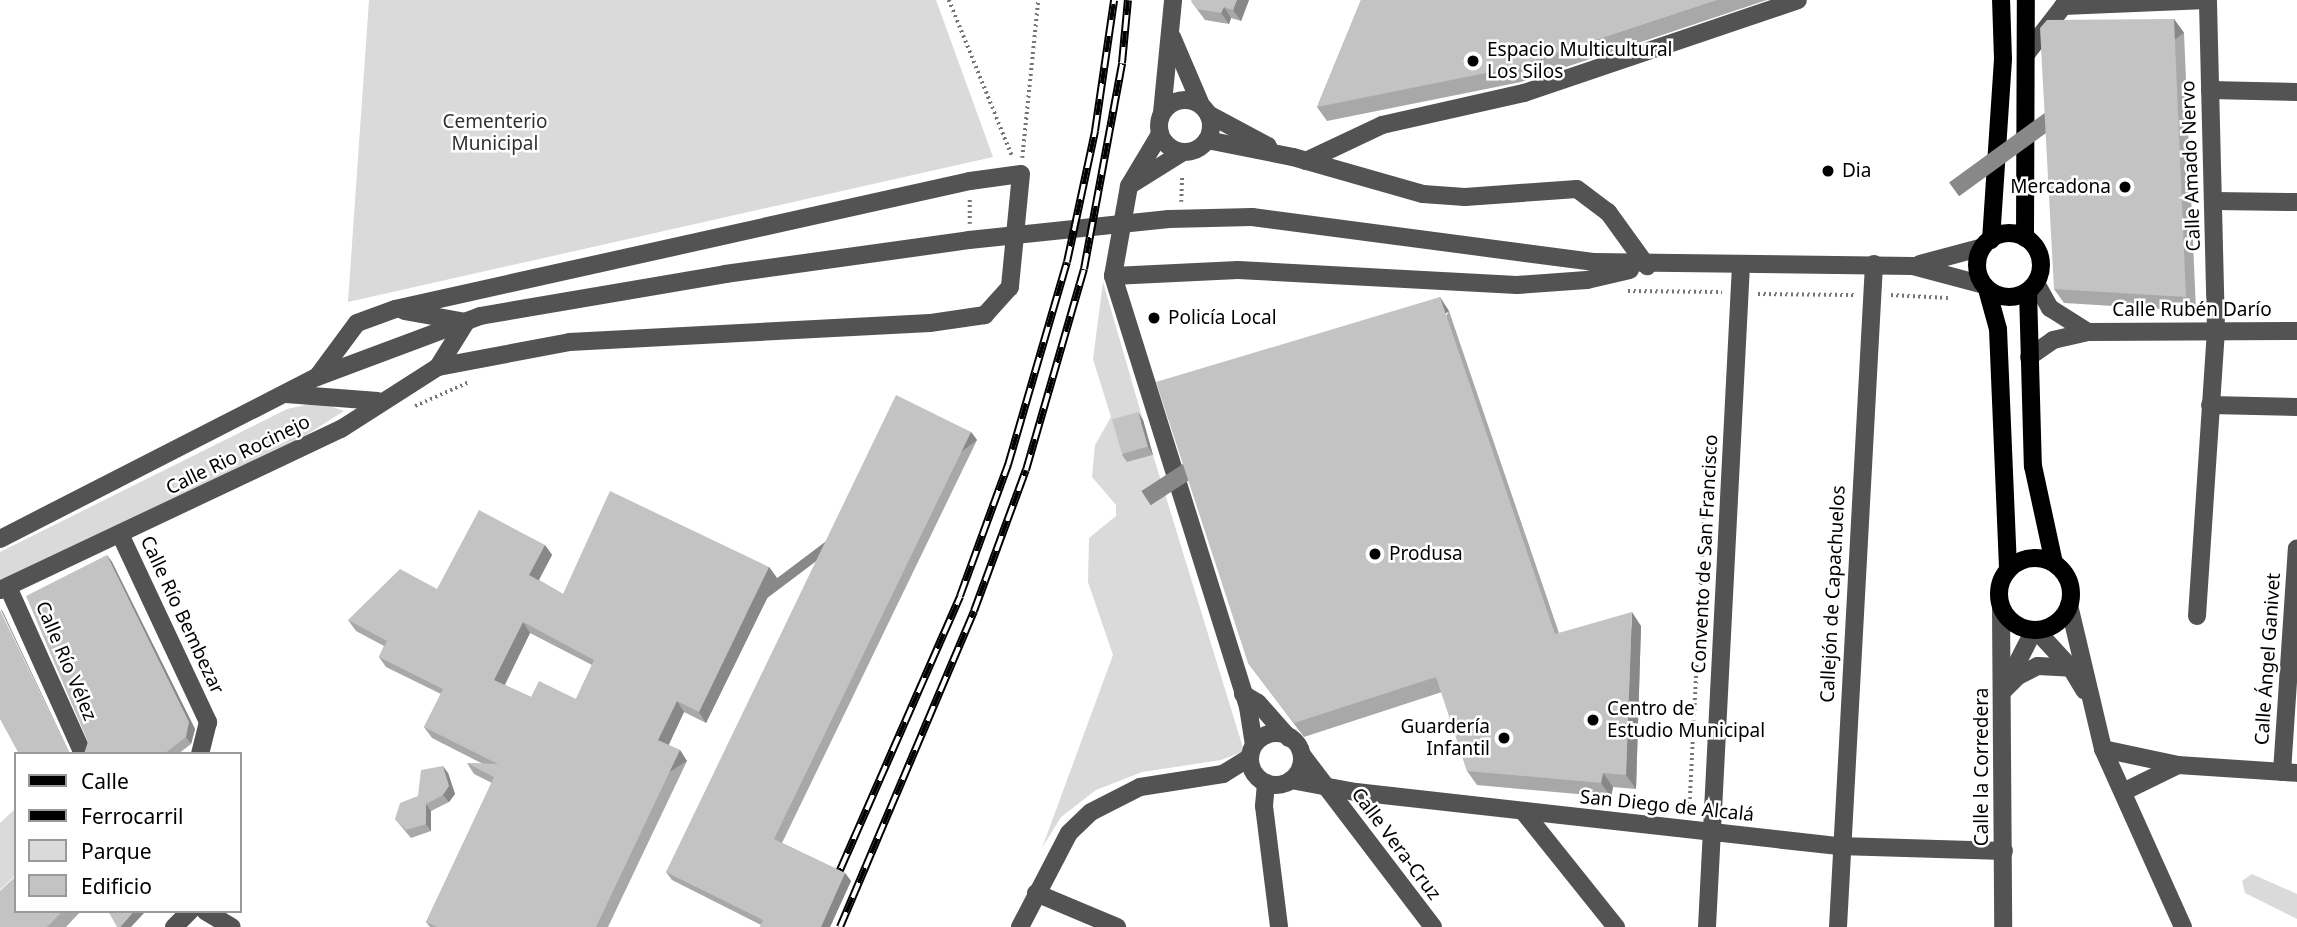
<!DOCTYPE html>
<meta charset="utf-8">
<style>
body{margin:0}
#map{position:relative;width:2297px;height:927px;overflow:hidden;background:#fff;font-family:"Noto Sans",sans-serif}
div>[style]{position:absolute}
[style*='--x']{left:calc(var(--x)*1px);top:calc(var(--y)*1px);width:calc(var(--w)*1px);rotate:calc(var(--a)*1deg)}
.green>*{inset:0;background:#dadada}
.path>*{height:3.5px;margin-top:-1.75px;transform-origin:0;background:repeating-linear-gradient(90deg,#757575 0 2px,transparent 0 5.5px)}
.minor>*{height:18px;margin:-9px;padding:0 9px;transform-origin:9px;border-radius:9px;background:#535353}
.minor>.ring{margin:-9px;padding:0;box-sizing:content-box;background:none;border:18px solid #535353;border-radius:50%}
.major>*{height:18px;margin:-9px;padding:0 9px;transform-origin:9px;border-radius:9px;background:#000}
.major>.ring{margin:-9px;padding:0;box-sizing:content-box;background:none;border:18px solid #000;border-radius:50%}
.rail>*{height:8px;margin-top:-4px;transform-origin:0;background:repeating-linear-gradient(90deg,#fff 0 16px,#000 0 32px);box-sizing:border-box;border-block:2px solid #000}
.wall>*{inset:0;background:#a8a8a8}
.shaded-wall>*{inset:0;background:#888;transform-origin:0 0}
.building>*{inset:0;background:#c3c3c3;transform-origin:0 0}
.dots>*{width:19px;height:19px;translate:-50% -50%;box-sizing:border-box;border:4px solid #fff;border-radius:50%}
span{translate:-50% -50%;white-space:nowrap;text-align:center;line-height:1.15;-webkit-text-stroke:5px #fff;paint-order:stroke}
.poi-label{font-size:19px;color:#000}
.left{translate:0 -50%;text-align:left}
.right{translate:-100% -50%;text-align:right}
.park-label{font-size:19px;color:#313131}
.street-label{font-size:19px;color:#000}
.legend{position:absolute;left:14px;top:752px;width:228px;height:161px;box-sizing:border-box;background:#fff;border:2px solid #999;margin:0;padding:9px 12px;list-style:none;font-size:21px;color:#000}
.legend li{display:flex;align-items:center;gap:14px;height:35px}
.legend b{width:35px;border:2px solid #999}
</style>
<div id="map">
<div class="green">
<div style="clip-path:polygon(369px 0,936px 0,993px 157px,348px 302px)"></div>
<div style="clip-path:polygon(1103px 282px,1143px 420px,1117px 428px,1127px 462px,1153px 455px,1244px 751px,1221px 760px,1142px 772px,1096px 790px,1061px 817px,1042px 848px,1113px 655px,1088px 582px,1089px 538px,1116px 516px,1116px 505px,1092px 477px,1095px 445px,1111px 417px,1093px 359px)"></div>
<div style="clip-path:polygon(319px 402px,344px 411px,303px 437px,0 583px,0 552px,287px 409px)"></div>
<div style="clip-path:polygon(16px 808px,16px 875px,0 890px,0 823px)"></div>
<div style="clip-path:polygon(2252px 874px,2297px 894px,2297px 919px,2245px 893px,2242px 881px)"></div>
</div>
<div class="path">
<div style="--x:949;--y:0;--w:168;--a:68"></div>
<div style="--x:1022;--y:158;--w:159;--a:-84.2"></div>
<div style="--x:970;--y:200;--w:24;--a:90"></div>
<div style="--x:1181;--y:202;--w:27;--a:-88"></div>
<div style="--x:1628;--y:291;--w:94;--a:0.6"></div>
<div style="--x:1758;--y:294;--w:97;--a:0.6"></div>
<div style="--x:1891;--y:295;--w:57;--a:3"></div>
<div style="--x:415;--y:406;--w:59;--a:-24"></div>
<div style="--x:1689;--y:810;--w:357;--a:-87.1"></div>
<div style="--x:1707;--y:453;--w:9;--a:-54"></div>
</div>
<div class="minor">
<div style="--x:2063;--y:6;--w:144;--a:-2.4"></div>
<div style="--x:1172;--y:37;--w:74;--a:66.9"></div>
<div style="--x:2027;--y:53;--w:67;--a:-52.3"></div>
<div style="--x:2210;--y:90;--w:87;--a:1.3"></div>
<div class="ring" style="left:1159px;top:100px;width:34px;height:34px"></div>
<div style="--x:1162;--y:113;--w:114;--a:-84.4"></div>
<div style="--x:1208;--y:114;--w:68;--a:28.1"></div>
<div style="--x:1160;--y:134;--w:61;--a:120.8"></div>
<div style="--x:1129;--y:186;--w:91;--a:100.1"></div>
<div style="--x:1113;--y:276;--w:452;--a:72.6"></div>
<div style="--x:1248;--y:707;--w:38;--a:81"></div>
<div style="--x:1207;--y:140;--w:88;--a:11.2"></div>
<div style="--x:1293;--y:157;--w:135;--a:15.9"></div>
<div style="--x:1423;--y:194;--w:42;--a:4.1"></div>
<div style="--x:1465;--y:197;--w:112;--a:-4.1"></div>
<div style="--x:1577;--y:189;--w:39;--a:37"></div>
<div style="--x:1608;--y:212;--w:67;--a:54.2"></div>
<div style="--x:1306;--y:161;--w:84;--a:-25.3"></div>
<div style="--x:1382;--y:125;--w:146;--a:-12.7"></div>
<div style="--x:1524;--y:93;--w:289;--a:-18.7"></div>
<div style="--x:1132;--y:184;--w:60;--a:-32.1"></div>
<div style="--x:2214;--y:201;--w:83;--a:0.7"></div>
<div style="--x:1920;--y:264;--w:65;--a:-15.1"></div>
<div style="--x:1113;--y:276;--w:125;--a:-2.7"></div>
<div style="--x:1238;--y:270;--w:279;--a:3.1"></div>
<div style="--x:1517;--y:285;--w:70;--a:-4.1"></div>
<div style="--x:1587;--y:280;--w:44;--a:-13.1"></div>
<div style="--x:2036;--y:283;--w:29;--a:61"></div>
<div style="--x:2050;--y:308;--w:45;--a:32.3"></div>
<div style="--x:2029;--y:357;--w:29;--a:-35"></div>
<div style="--x:2053;--y:340;--w:36;--a:-13"></div>
<div style="--x:2088;--y:332;--w:209;--a:-0.3"></div>
<div style="--x:317;--y:377;--w:67;--a:-53.5"></div>
<div style="--x:357;--y:323;--w:40;--a:-20.2"></div>
<div style="--x:395;--y:309;--w:589;--a:-12.55"></div>
<div style="--x:970;--y:181;--w:51;--a:-7.8"></div>
<div style="--x:1021;--y:174;--w:114;--a:95.6"></div>
<div style="--x:1010;--y:287;--w:38;--a:132"></div>
<div style="--x:985;--y:315;--w:56;--a:171.7"></div>
<div style="--x:930;--y:323;--w:361;--a:177"></div>
<div style="--x:570;--y:342;--w:134;--a:169.3"></div>
<div style="--x:286;--y:394;--w:92;--a:4.4"></div>
<div style="--x:2210;--y:405;--w:87;--a:1.3"></div>
<div style="--x:120;--y:534;--w:208;--a:64.9"></div>
<div style="--x:208;--y:722;--w:33;--a:104"></div>
<div style="--x:0;--y:539;--w:356;--a:-27.1"></div>
<div style="--x:317;--y:377;--w:174;--a:-20.5"></div>
<div style="--x:480;--y:316;--w:249;--a:-9.7"></div>
<div style="--x:725;--y:274;--w:246;--a:-7.9"></div>
<div style="--x:969;--y:240;--w:201;--a:-6"></div>
<div style="--x:1169;--y:219;--w:83;--a:-1.4"></div>
<div style="--x:1252;--y:217;--w:344;--a:7.5"></div>
<div style="--x:1593;--y:262;--w:320;--a:0.7"></div>
<div style="--x:1913;--y:266;--w:73;--a:15"></div>
<div style="--x:8;--y:587;--w:183;--a:65.8"></div>
<div style="--x:0;--y:590;--w:377;--a:-25.3"></div>
<div style="--x:341;--y:429;--w:115;--a:-32.6"></div>
<div style="--x:438;--y:367;--w:53;--a:-58.1"></div>
<div style="--x:466;--y:322;--w:63;--a:-169.9"></div>
<div style="--x:2069;--y:605;--w:148;--a:76.7"></div>
<div style="--x:2103;--y:749;--w:195;--a:65.8"></div>
<div style="--x:2001;--y:608;--w:319;--a:89.6"></div>
<div style="--x:2197;--y:616;--w:287;--a:-86.2"></div>
<div style="--x:2216;--y:330;--w:330;--a:-91.4"></div>
<div style="--x:2036;--y:630;--w:52;--a:47.4"></div>
<div style="--x:2071;--y:668;--w:26;--a:59"></div>
<div style="--x:2008;--y:681;--w:57;--a:-63"></div>
<div style="--x:2003;--y:691;--w:21;--a:-45"></div>
<div style="--x:2018;--y:676;--w:22;--a:-27"></div>
<div style="--x:2038;--y:666;--w:33;--a:3"></div>
<div style="--x:1243;--y:694;--w:17;--a:31"></div>
<div style="--x:1258;--y:703;--w:47;--a:48.5"></div>
<div class="ring" style="left:1250px;top:733px;width:34px;height:34px"></div>
<div style="--x:2103;--y:749;--w:77;--a:12"></div>
<div style="--x:2178;--y:765;--w:119;--a:3.8"></div>
<div style="--x:1302;--y:755;--w:216;--a:52.7"></div>
<div style="--x:2282;--y:772;--w:224;--a:-86.2"></div>
<div style="--x:1291;--y:780;--w:66;--a:10.5"></div>
<div style="--x:1356;--y:792;--w:486;--a:6.4"></div>
<div style="--x:1839;--y:846;--w:165;--a:1.7"></div>
<div style="--x:1266;--y:783;--w:23;--a:95"></div>
<div style="--x:1264;--y:806;--w:122;--a:82.9"></div>
<div style="--x:2123;--y:792;--w:61;--a:-26.1"></div>
<div style="--x:1523;--y:811;--w:149;--a:51.3"></div>
<div style="--x:1036;--y:893;--w:88;--a:22.8"></div>
<div style="--x:205;--y:911;--w:31;--a:31"></div>
<div style="--x:174;--y:927;--w:23;--a:-45"></div>
<div style="--x:1020;--y:927;--w:106;--a:-62.5"></div>
<div style="--x:1069;--y:833;--w:30;--a:-44"></div>
<div style="--x:1091;--y:812;--w:55;--a:-27"></div>
<div style="--x:1140;--y:787;--w:84;--a:-8.9"></div>
<div style="--x:1223;--y:774;--w:32;--a:-32"></div>
<div style="--x:1707;--y:927;--w:662;--a:-87.06"></div>
<div style="--x:1838;--y:927;--w:664;--a:-86.89"></div>
</div>
<div class="major">
<div class="ring" style="left:1977px;top:233px;width:46px;height:46px"></div>
<div style="--x:2025;--y:238;--w:238;--a:-89.8"></div>
<div style="--x:1991;--y:240;--w:181;--a:-86.2"></div>
<div style="--x:2003;--y:59;--w:59;--a:-91.9"></div>
<div style="--x:1987;--y:289;--w:41;--a:74.6"></div>
<div style="--x:1998;--y:329;--w:240;--a:87.6"></div>
<div style="--x:2028;--y:291;--w:175;--a:88.4"></div>
<div style="--x:2033;--y:466;--w:99;--a:77.8"></div>
<div class="ring" style="left:1999px;top:558px;width:54px;height:54px"></div>
</div>
<div class="rail">
<div style="--x:815;--y:927;--w:361;--a:-66.3"></div>
<div style="--x:960;--y:596;--w:140;--a:-69.9"></div>
<div style="--x:1008;--y:465;--w:211;--a:-73.8"></div>
<div style="--x:1067;--y:262;--w:134;--a:-77.9"></div>
<div style="--x:1095;--y:131;--w:132;--a:-81.7"></div>
<div style="--x:840;--y:927;--w:343;--a:-67"></div>
<div style="--x:974;--y:611;--w:150;--a:-69.8"></div>
<div style="--x:1026;--y:470;--w:209;--a:-73.9"></div>
<div style="--x:1084;--y:269;--w:209;--a:-79.5"></div>
<div style="--x:1122;--y:63;--w:63;--a:-84.6"></div>
</div>
<div class="wall">
<div style="clip-path:polygon(1249px 0,1241px 21px,1231px 18px,1229px 24px,1205px 20px,1191px 1px)"></div>
<div style="clip-path:polygon(1361px 0,1767px 0,1521px 82px,1327px 121px,1317px 107px)"></div>
<div style="clip-path:polygon(2174px 19px,2184px 33px,2196px 311px,2064px 303px,2054px 289px)"></div>
<div style="clip-path:polygon(1449px 311px,1559px 633px,1641px 626px,1636px 789px,1613px 787px,1611px 797px,1477px 785px,1467px 771px,1442px 692px,1304px 737px,1248px 663px)"></div>
<div style="clip-path:polygon(1143px 420px,1153px 455px,1127px 462px,1122px 455px)"></div>
<div style="clip-path:polygon(971px 432px,977px 440px,782px 843px,845px 873px,851px 881px,830px 927px,760px 927px,761px 925px,672px 880px,666px 872px)"></div>
<div style="clip-path:polygon(evenodd,545px 545px,552px 555px,539px 580px,563px 594px,769px 567px,777px 578px,706px 723px,684px 712px,668px 745px,680px 750px,687px 761px,608px 927px,430px 927px,426px 922px,492px 783px,474px 774px,467px 763px,483px 764px,432px 738px,424px 727px,441px 694px,386px 667px,379px 657px,384px 646px,356px 631px,348px 620px,437px 589px,545px 545px,530px 633px,592px 665px,576px 699px,531px 697px,505px 685px,530px 633px)"></div>
<div style="clip-path:polygon(107px 555px,112px 562px,195px 729px,191px 744px,178px 754px,84px 754px,88px 742px)"></div>
<div style="clip-path:polygon(448px 773px,455px 794px,449px 802px,431px 811px,431px 831px,411px 838px,395px 819px,418px 796px)"></div>
<div style="clip-path:polygon(16px 911px,81px 911px,66px 927px,0 927px)"></div>
</div>
<div class="shaded-wall">
<div style="clip-path:polygon(1237px 0,1249px 0,1241px 21px,1233px 10px)"></div>
<div style="clip-path:polygon(1224px 7px,1231px 18px,1229px 24px,1221px 13px)"></div>
<div style="left:2174px;top:19px;width:17px;height:278px;rotate:54deg"></div>
<div style="left:1440px;top:297px;width:17px;height:356px;rotate:57deg"></div>
<div style="clip-path:polygon(1138px 412px,1143px 420px,1153px 455px,1148px 447px)"></div>
<div style="left:971px;top:432px;width:10px;height:452px;rotate:53deg"></div>
<div style="clip-path:polygon(545px 545px,552px 555px,536px 585px,529px 575px)"></div>
<div style="clip-path:polygon(107px 555px,112px 562px,195px 729px,191px 744px,186px 737px)"></div>
<div style="clip-path:polygon(769px 567px,777px 578px,706px 723px,699px 712px)"></div>
<div style="clip-path:polygon(0 608px,3px 612px,70px 754px,68px 751px)"></div>
<div style="clip-path:polygon(1632px 612px,1641px 626px,1636px 789px,1626px 775px)"></div>
<div style="clip-path:polygon(523px 622px,530px 633px,502px 690px,494px 680px)"></div>
<div style="clip-path:polygon(677px 701px,684px 712px,666px 751px,658px 740px)"></div>
<div style="left:680px;top:750px;width:13px;height:196px;rotate:58deg"></div>
<div style="clip-path:polygon(443px 766px,448px 773px,455px 794px,449px 802px,443px 795px)"></div>
<div style="clip-path:polygon(1603px 773px,1613px 787px,1611px 797px,1601px 783px)"></div>
<div style="clip-path:polygon(426px 804px,431px 811px,431px 831px,426px 824px)"></div>
<div style="clip-path:polygon(845px 873px,851px 881px,830px 927px,821px 927px)"></div>
<div style="clip-path:polygon(134px 911px,146px 911px,131px 927px,120px 927px)"></div>
</div>
<div class="building">
<div style="clip-path:polygon(1192px 0,1237px 0,1233px 10px,1224px 7px,1221px 13px,1197px 9px,1191px 1px)"></div>
<div style="clip-path:polygon(1361px 0,1717px 0,1511px 68px,1317px 107px)"></div>
<div style="clip-path:polygon(2174px 19px,2186px 297px,2054px 289px,2040px 28px,2047px 20px)"></div>
<div style="clip-path:polygon(1440px 297px,1555px 634px,1632px 612px,1626px 775px,1603px 773px,1601px 783px,1467px 771px,1436px 677px,1294px 723px,1248px 663px,1156px 382px)"></div>
<div style="clip-path:polygon(896px 395px,971px 432px,774px 839px,845px 873px,821px 927px,760px 927px,763px 920px,666px 872px)"></div>
<div style="left:1138px;top:412px;width:36px;height:27px;rotate:74deg"></div>
<div style="clip-path:polygon(evenodd,610px 491px,769px 567px,699px 712px,677px 701px,658px 740px,680px 750px,596px 927px,437px 927px,426px 922px,494px 777px,467px 763px,498px 764px,424px 727px,443px 689px,379px 657px,387px 641px,348px 620px,400px 569px,437px 589px,479px 510px,545px 545px,529px 575px,563px 594px,610px 491px,523px 622px,594px 660px,576px 699px,539px 681px,531px 697px,494px 680px,523px 622px)"></div>
<div style="clip-path:polygon(107px 555px,189px 722px,186px 737px,164px 754px,84px 754px,88px 742px,26px 596px)"></div>
<div style="clip-path:polygon(0 610px,68px 751px,74px 754px,19px 754px,0 719px)"></div>
<div style="clip-path:polygon(443px 766px,449px 786px,443px 795px,426px 804px,426px 824px,406px 830px,395px 819px,400px 803px,418px 796px,421px 770px)"></div>
<div style="clip-path:polygon(16px 876px,16px 911px,63px 911px,47px 927px,0 927px,0 891px)"></div>
<div style="clip-path:polygon(108px 911px,134px 911px,120px 927px,117px 927px)"></div>
</div>
<div class="dots">
<div style="left:1473px;top:61px;background:#000"></div>
<div style="left:1828px;top:171px;background:#000"></div>
<div style="left:2125px;top:187px;background:#000"></div>
<div style="left:1154px;top:318px;background:#000"></div>
<div style="left:1375px;top:554px;background:#000"></div>
<div style="left:1593px;top:720px;background:#000"></div>
<div style="left:1504px;top:738px;background:#000"></div>
</div>
<div class="poi-label">
<span class="left" style="left:1487px;top:61px">Espacio Multicultural<br>Los Silos</span>
<span class="left" style="left:1842px;top:171px">Dia</span>
<span class="right" style="left:2111px;top:187px">Mercadona</span>
<span class="left" style="left:1168px;top:318px">Policía Local</span>
<span class="left" style="left:1389px;top:554px">Produsa</span>
<span class="left" style="left:1607px;top:720px">Centro de<br>Estudio Municipal</span>
<span class="right" style="left:1490px;top:738px">Guardería<br>Infantil</span>
</div>
<div class="park-label">
<span style="left:495px;top:133px">Cementerio<br>Municipal</span>
</div>
<div class="street-label">
<span style="left:2191px;top:166px;rotate:-92deg">Calle Amado Nervo</span>
<span style="left:2192px;top:310px">Calle Rubén Darío</span>
<span style="left:238px;top:455px;rotate:-26deg">Calle Rio Rocinejo</span>
<span style="left:1705px;top:554px;rotate:-87deg">Convento de San Francisco</span>
<span style="left:1833px;top:594px;rotate:-87deg">Callejón de Capachuelos</span>
<span style="left:182px;top:615px;rotate:65deg">Calle Río Bembezar</span>
<span style="left:2268px;top:659px;rotate:-86deg">Calle Ángel Ganivet</span>
<span style="left:66px;top:661px;rotate:67deg">Calle Río Vélez</span>
<span style="left:1982px;top:767px;rotate:-90deg">Calle la Corredera</span>
<span style="left:1667px;top:806px;rotate:6deg">San Diego de Alcalá</span>
<span style="left:1396px;top:844px;rotate:53deg">Calle Vera-Cruz</span>
</div>
<ul class="legend">
<li><b style="height:9px;background:#000"></b>Calle</li>
<li><b style="height:9px;background:#000"></b>Ferrocarril</li>
<li><b style="height:19px;background:#dadada"></b>Parque</li>
<li><b style="height:19px;background:#c3c3c3"></b>Edificio</li>
</ul>
</div>
